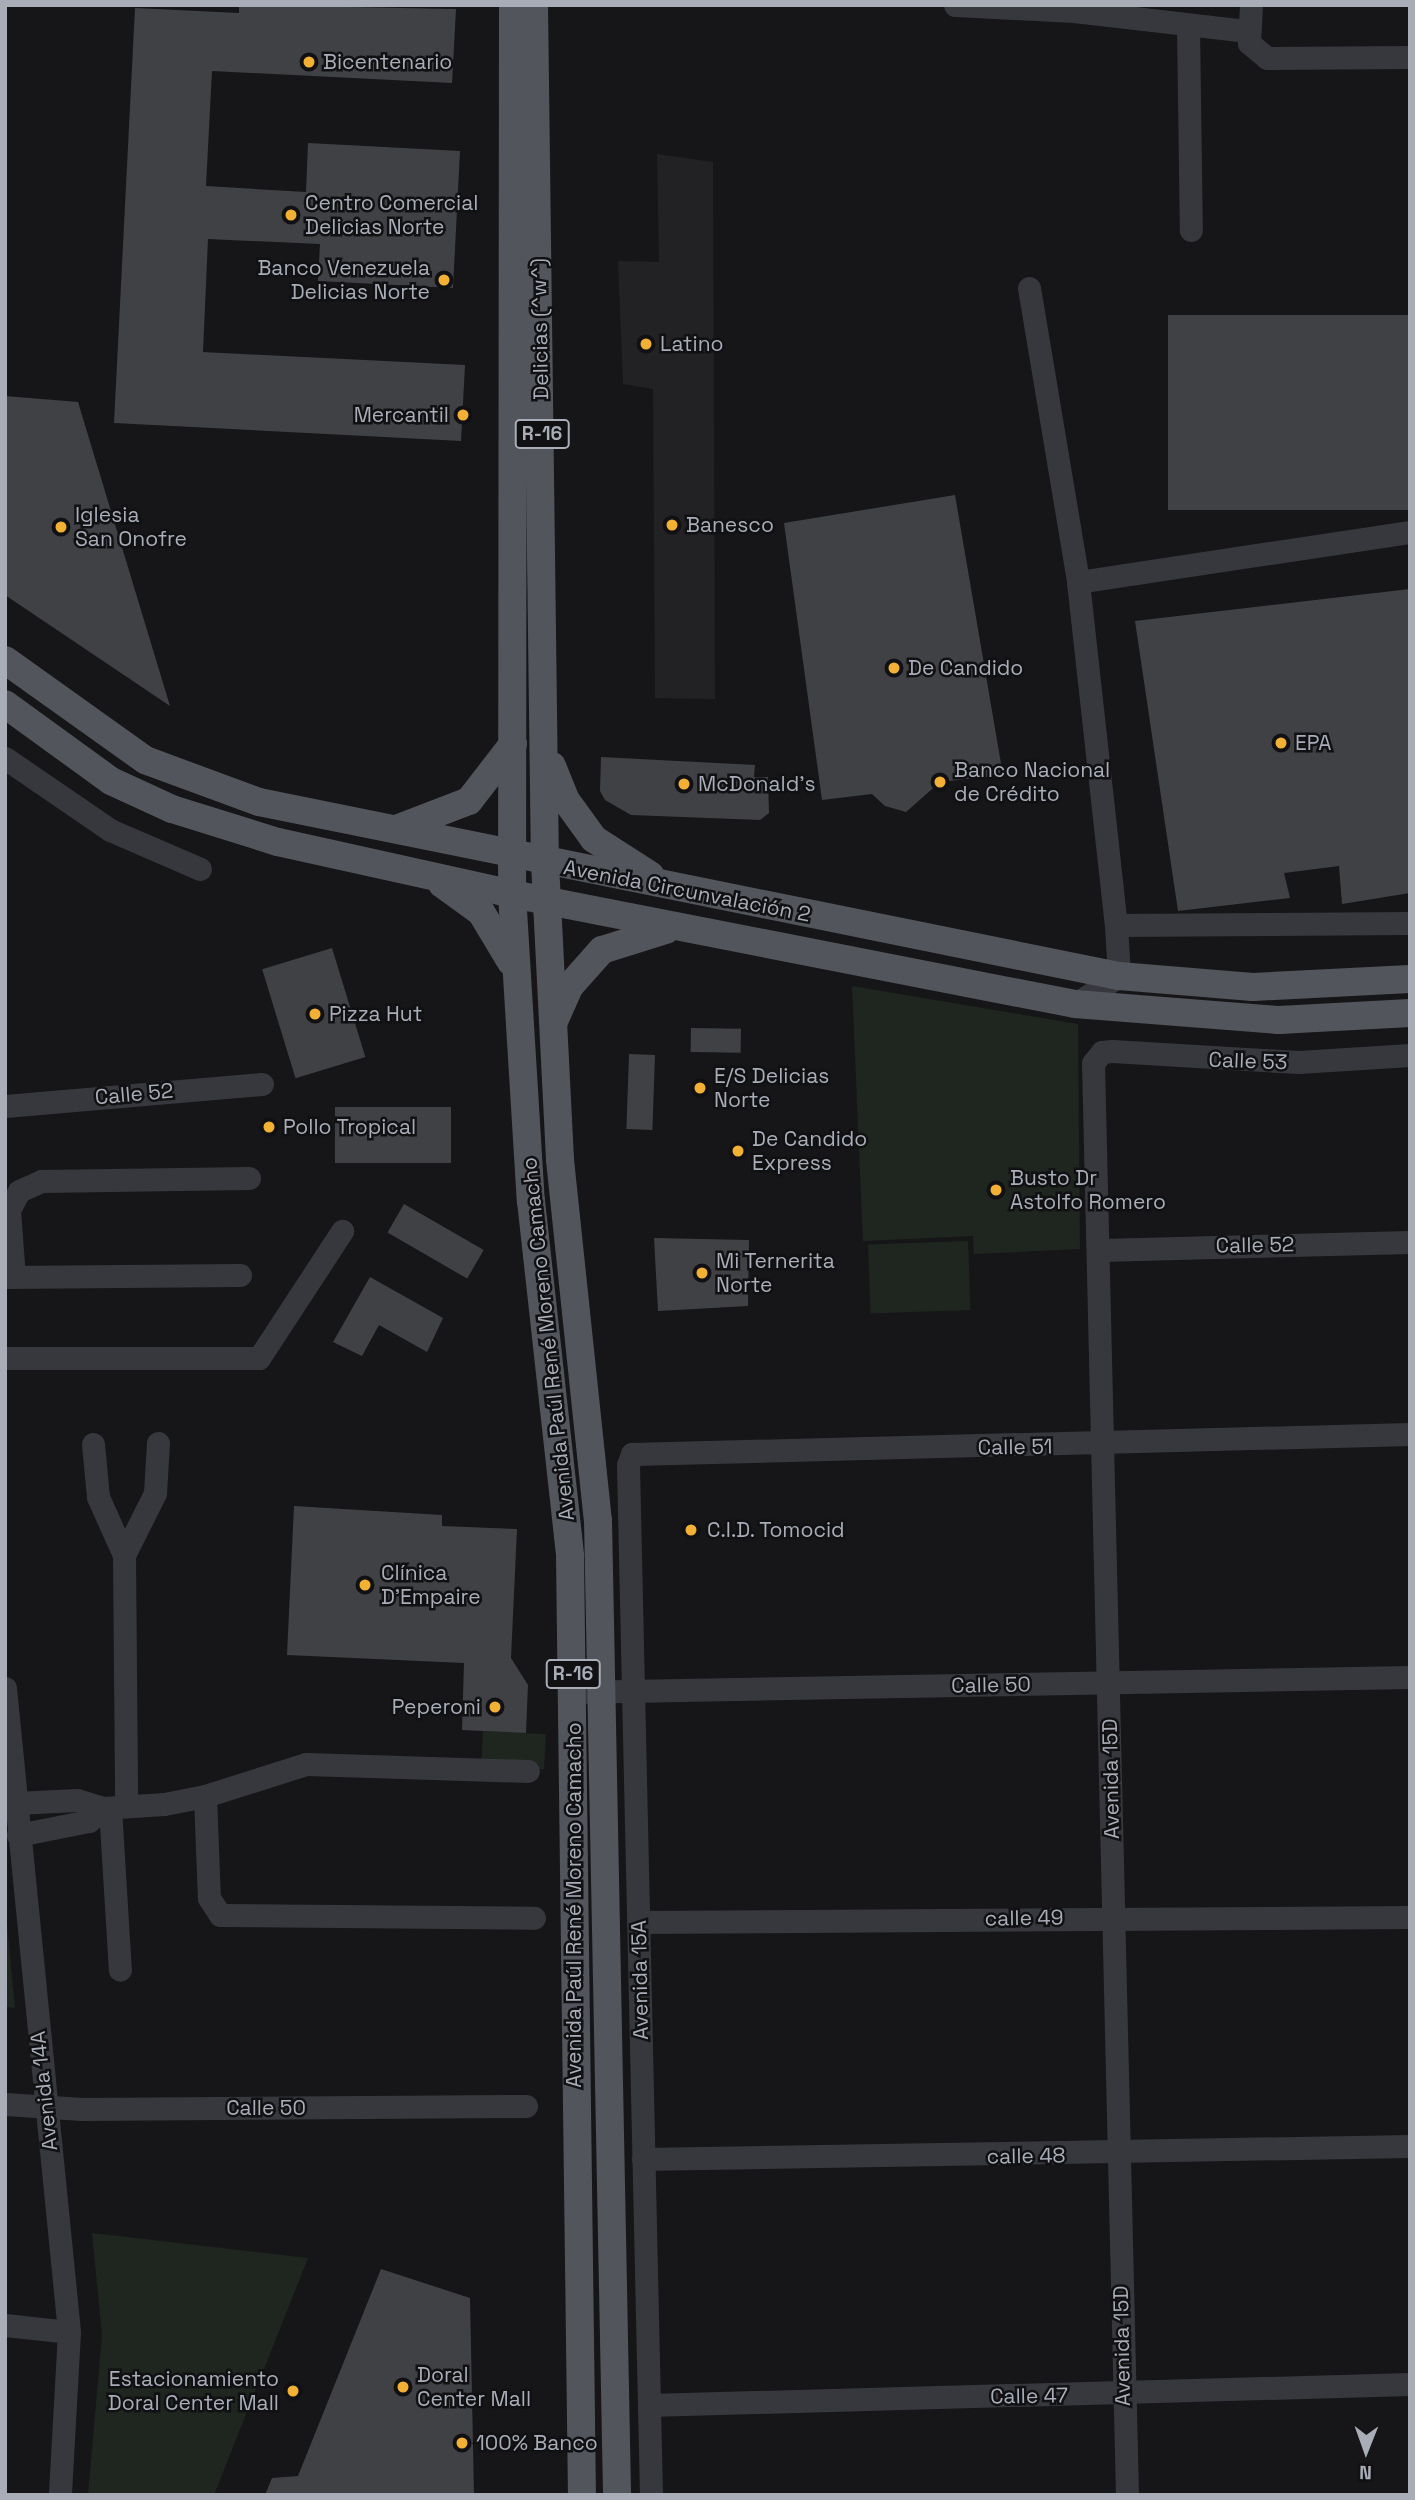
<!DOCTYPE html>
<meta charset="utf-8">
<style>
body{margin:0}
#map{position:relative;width:1415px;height:2500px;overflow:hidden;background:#161618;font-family:"Space Grotesk",sans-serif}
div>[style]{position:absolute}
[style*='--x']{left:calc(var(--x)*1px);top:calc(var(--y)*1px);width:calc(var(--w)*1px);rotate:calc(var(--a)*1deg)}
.built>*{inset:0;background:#222225}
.green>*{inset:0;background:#1e261f;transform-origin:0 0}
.building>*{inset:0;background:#404145;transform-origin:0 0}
.minor>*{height:23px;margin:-11.5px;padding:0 11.5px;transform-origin:11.5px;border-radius:11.5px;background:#37383d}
.major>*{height:28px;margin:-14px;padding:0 14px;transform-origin:14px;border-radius:14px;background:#53555c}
.dots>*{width:19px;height:19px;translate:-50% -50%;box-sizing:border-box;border:4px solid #111113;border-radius:50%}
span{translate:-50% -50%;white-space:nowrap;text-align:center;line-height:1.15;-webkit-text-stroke:5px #111113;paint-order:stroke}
.shield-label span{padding:2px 5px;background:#111113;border:2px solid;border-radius:5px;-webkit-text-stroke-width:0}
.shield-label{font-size:19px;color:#a8adb8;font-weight:700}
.poi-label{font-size:21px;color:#a8adb8}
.left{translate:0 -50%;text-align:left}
.right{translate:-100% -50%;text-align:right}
.street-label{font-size:21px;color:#a8adb8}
.frame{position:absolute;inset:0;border:7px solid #a8adb8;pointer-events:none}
.north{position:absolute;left:1331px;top:2416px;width:70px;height:70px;-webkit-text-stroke:5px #111113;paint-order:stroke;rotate:181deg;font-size:19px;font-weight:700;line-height:28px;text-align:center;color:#a8adb8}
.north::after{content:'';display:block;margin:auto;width:24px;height:32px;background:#a8adb8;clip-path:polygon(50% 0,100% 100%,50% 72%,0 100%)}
</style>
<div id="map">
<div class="built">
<div style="clip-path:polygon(657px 154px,713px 162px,715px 699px,655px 698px,653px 389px,623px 384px,618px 261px,659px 262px)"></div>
</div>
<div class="green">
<div style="clip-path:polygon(852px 986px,1078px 1024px,1080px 1249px,974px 1254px,973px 1236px,863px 1241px)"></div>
<div style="left:968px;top:1241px;width:69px;height:100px;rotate:88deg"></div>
<div style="left:483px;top:1731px;width:63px;height:35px;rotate:3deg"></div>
<div style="clip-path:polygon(5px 1902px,15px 2008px,5px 2007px)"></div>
<div style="clip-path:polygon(92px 2233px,308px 2258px,214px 2495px,88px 2495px,102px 2335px)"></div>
</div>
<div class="building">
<div style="clip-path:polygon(239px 5px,456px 9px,452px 83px,212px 71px,206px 186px,306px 192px,308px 143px,460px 151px,453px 288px,318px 281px,320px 244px,208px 239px,203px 352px,465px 365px,461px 441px,114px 423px,135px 8px,239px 13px)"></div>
<div style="left:1410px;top:315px;width:195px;height:242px;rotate:90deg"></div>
<div style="clip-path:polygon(5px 396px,78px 402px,170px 706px,5px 595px)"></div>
<div style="clip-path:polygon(955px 495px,1003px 775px,940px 782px,906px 812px,885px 806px,872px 794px,822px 800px,784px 523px)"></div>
<div style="clip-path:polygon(1410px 589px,1410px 893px,1342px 904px,1339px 866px,1284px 873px,1290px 898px,1178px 911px,1135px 621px)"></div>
<div style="clip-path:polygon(601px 757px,755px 765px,754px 777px,768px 777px,769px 813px,760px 820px,631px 815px,605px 800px,600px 791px)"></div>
<div style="left:332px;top:948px;width:114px;height:73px;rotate:73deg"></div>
<div style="left:691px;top:1028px;width:50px;height:24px;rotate:1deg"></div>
<div style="left:655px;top:1055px;width:75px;height:26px;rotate:92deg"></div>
<div style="left:451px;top:1107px;width:56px;height:116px;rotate:90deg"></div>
<div style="left:404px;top:1204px;width:92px;height:33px;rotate:30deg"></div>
<div style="clip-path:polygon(654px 1238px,749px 1240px,748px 1306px,658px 1311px)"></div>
<div style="clip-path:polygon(370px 1277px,443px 1318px,427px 1352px,379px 1325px,362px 1356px,333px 1342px)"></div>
<div style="clip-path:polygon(294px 1506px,442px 1515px,442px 1526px,517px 1529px,511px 1658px,528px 1685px,526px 1733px,462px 1730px,464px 1663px,287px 1655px)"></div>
<div style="clip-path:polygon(381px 2269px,470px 2298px,474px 2495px,265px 2495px,272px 2478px,298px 2476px)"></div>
</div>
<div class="minor">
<div style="--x:955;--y:5;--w:119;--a:2.9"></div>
<div style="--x:1074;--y:11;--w:175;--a:6.6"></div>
<div style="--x:1251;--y:5;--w:38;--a:93"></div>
<div style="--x:1249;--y:43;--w:23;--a:40"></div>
<div style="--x:1267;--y:58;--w:143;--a:-0.4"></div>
<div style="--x:1188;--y:26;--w:204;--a:89.2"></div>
<div style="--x:1029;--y:288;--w:298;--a:80.5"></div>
<div style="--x:1078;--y:582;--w:345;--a:83.7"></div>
<div style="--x:1116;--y:925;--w:51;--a:86.6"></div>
<div style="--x:1119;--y:976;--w:52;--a:147.5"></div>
<div style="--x:1078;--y:582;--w:336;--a:-8.6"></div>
<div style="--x:5;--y:758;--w:127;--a:34.4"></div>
<div style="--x:110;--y:830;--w:98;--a:23.4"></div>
<div style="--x:1116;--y:925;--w:294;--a:-0.4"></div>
<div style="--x:5;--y:1106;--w:258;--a:-4.9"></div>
<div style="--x:1101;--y:1250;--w:309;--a:-1.5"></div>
<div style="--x:5;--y:1277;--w:235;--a:-0.5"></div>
<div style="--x:14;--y:1277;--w:67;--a:-94.3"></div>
<div style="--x:9;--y:1210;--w:21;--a:-62"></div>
<div style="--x:19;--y:1191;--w:24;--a:-24"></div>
<div style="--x:41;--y:1181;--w:208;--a:-0.8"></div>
<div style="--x:5;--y:1358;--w:254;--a:0"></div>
<div style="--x:259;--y:1358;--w:152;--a:-56.8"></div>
<div style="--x:93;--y:1444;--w:53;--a:84.6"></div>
<div style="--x:98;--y:1497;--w:64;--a:65.9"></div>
<div style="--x:124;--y:1555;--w:251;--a:89.5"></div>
<div style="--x:124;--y:1555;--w:69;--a:-63.4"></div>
<div style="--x:155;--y:1493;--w:50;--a:-86.6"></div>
<div style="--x:5;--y:1688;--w:647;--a:84.32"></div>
<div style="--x:69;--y:2332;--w:163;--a:93.2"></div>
<div style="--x:573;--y:1692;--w:837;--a:-1.03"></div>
<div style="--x:205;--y:1796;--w:102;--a:87.8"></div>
<div style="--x:209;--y:1898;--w:20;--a:57"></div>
<div style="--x:220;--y:1915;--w:314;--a:0.5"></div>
<div style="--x:15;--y:1803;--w:62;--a:-2.8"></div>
<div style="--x:77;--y:1800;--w:27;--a:17"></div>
<div style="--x:103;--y:1808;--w:61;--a:-3.8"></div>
<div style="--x:164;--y:1804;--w:42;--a:-11"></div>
<div style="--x:205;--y:1796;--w:106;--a:-17.6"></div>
<div style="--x:306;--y:1764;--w:222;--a:1.8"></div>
<div style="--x:110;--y:1808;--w:162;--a:86.5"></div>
<div style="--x:18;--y:1835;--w:72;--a:-11.2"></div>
<div style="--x:89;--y:1821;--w:19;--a:-43"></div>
<div style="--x:639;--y:1922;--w:771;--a:-0.37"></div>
<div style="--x:5;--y:2104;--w:77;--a:3.7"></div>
<div style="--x:82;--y:2109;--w:444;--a:-0.4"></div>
<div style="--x:643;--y:2159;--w:767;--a:-0.97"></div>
<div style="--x:5;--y:2325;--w:64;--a:6.2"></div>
<div style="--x:649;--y:2405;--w:761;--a:-1.58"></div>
<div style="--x:651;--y:2495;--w:1030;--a:-91.28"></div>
<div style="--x:628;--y:1465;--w:12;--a:-70"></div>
<div style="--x:632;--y:1454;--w:778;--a:-1.47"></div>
<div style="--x:1127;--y:2495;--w:1432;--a:-91.36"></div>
<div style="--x:1093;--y:1063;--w:14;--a:-51"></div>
<div style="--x:1102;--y:1052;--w:10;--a:-6"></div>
<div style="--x:1112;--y:1051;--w:187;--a:3.4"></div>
<div style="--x:1299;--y:1062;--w:111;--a:-3.6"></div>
</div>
<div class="major">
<div style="--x:513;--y:5;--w:889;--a:90.06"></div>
<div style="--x:512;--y:894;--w:308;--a:86.5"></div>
<div style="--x:531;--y:1201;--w:357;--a:83.7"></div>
<div style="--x:570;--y:1556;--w:939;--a:89.27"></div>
<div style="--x:534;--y:5;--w:858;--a:89.27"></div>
<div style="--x:545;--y:863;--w:297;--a:87.1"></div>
<div style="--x:560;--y:1160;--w:362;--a:84"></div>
<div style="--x:598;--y:1520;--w:975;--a:88.88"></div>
<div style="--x:5;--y:660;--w:172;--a:35.5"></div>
<div style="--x:145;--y:760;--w:121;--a:20.2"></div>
<div style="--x:259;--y:802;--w:877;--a:11.44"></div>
<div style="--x:1119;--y:976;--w:134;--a:4.7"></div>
<div style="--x:1253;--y:987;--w:157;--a:-2.9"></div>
<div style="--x:5;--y:704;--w:131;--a:36"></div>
<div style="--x:111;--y:781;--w:67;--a:24.7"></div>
<div style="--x:172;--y:809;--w:111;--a:17.3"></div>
<div style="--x:278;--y:842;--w:240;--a:12.5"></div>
<div style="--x:512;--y:894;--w:574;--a:11.06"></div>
<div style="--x:1075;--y:1004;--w:205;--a:4.5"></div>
<div style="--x:1279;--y:1020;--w:131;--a:-3.1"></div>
<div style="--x:552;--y:766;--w:35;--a:68"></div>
<div style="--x:565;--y:799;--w:49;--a:54.1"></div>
<div style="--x:594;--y:839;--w:67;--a:32.7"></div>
<div style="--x:396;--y:829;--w:78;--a:-21"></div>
<div style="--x:469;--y:801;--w:72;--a:-52.3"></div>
<div style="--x:442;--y:884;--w:48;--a:35.7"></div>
<div style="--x:481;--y:912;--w:58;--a:59"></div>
<div style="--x:555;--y:1019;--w:35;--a:-66"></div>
<div style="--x:569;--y:987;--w:50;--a:-48.3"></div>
<div style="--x:602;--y:950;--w:67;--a:-17.4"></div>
</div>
<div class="dots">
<div style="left:309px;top:62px;background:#f2b134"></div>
<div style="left:291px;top:215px;background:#f2b134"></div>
<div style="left:444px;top:280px;background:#f2b134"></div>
<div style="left:646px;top:344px;background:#f2b134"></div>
<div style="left:463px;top:415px;background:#f2b134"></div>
<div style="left:672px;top:525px;background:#f2b134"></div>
<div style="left:61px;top:527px;background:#f2b134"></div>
<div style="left:894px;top:668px;background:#f2b134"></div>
<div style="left:1281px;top:743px;background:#f2b134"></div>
<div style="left:940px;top:782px;background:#f2b134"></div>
<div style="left:684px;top:784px;background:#f2b134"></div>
<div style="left:315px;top:1014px;background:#f2b134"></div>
<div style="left:700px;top:1088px;background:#f2b134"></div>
<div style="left:269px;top:1127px;background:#f2b134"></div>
<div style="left:738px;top:1151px;background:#f2b134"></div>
<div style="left:996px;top:1190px;background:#f2b134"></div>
<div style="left:702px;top:1273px;background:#f2b134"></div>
<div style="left:691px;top:1530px;background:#f2b134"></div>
<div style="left:365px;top:1585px;background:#f2b134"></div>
<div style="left:495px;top:1707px;background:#f2b134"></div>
<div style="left:403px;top:2387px;background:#f2b134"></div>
<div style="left:293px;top:2391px;background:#f2b134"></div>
<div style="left:462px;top:2443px;background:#f2b134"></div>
</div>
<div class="shield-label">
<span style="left:542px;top:434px">R-16</span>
<span style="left:573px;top:1674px">R-16</span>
</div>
<div class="poi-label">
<span class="left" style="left:323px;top:62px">Bicentenario</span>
<span class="left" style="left:305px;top:215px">Centro Comercial<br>Delicias Norte</span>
<span class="right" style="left:430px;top:280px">Banco Venezuela<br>Delicias Norte</span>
<span class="left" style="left:660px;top:344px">Latino</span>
<span class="right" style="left:449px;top:415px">Mercantil</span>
<span class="left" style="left:75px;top:527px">Iglesia<br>San Onofre</span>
<span class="left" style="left:686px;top:525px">Banesco</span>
<span class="left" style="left:908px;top:668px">De Candido</span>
<span class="left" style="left:1295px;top:743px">EPA</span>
<span class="left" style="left:954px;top:782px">Banco Nacional<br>de Crédito</span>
<span class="left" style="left:698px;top:784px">McDonald's</span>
<span class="left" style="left:329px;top:1014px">Pizza Hut</span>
<span class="left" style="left:714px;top:1088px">E/S Delicias<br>Norte</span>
<span class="left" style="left:283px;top:1127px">Pollo Tropical</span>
<span class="left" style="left:752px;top:1151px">De Candido<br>Express</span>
<span class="left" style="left:1010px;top:1190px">Busto Dr<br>Astolfo Romero</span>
<span class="left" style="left:716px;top:1273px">Mi Ternerita<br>Norte</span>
<span class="left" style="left:707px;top:1530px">C.I.D. Tomocid</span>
<span class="left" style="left:381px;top:1585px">Clínica<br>D'Empaire</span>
<span class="right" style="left:481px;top:1707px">Peperoni</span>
<span class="left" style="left:417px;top:2387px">Doral<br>Center Mall</span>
<span class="right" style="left:279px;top:2391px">Estacionamiento<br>Doral Center Mall</span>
<span class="left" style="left:476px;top:2443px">100% Banco</span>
</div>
<div class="street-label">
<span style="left:540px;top:329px;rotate:-91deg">Delicias (^w^)</span>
<span style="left:687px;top:891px;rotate:11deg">Avenida Circunvalación 2</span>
<span style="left:1248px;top:1061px;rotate:2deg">Calle 53</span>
<span style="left:134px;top:1094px;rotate:-5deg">Calle 52</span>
<span style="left:1255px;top:1245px;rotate:-1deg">Calle 52</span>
<span style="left:548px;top:1339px;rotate:-96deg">Avenida Paúl René Moreno Camacho</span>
<span style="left:1015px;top:1447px;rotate:-1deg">Calle 51</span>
<span style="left:991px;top:1685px;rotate:-1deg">Calle 50</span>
<span style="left:1111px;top:1779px;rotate:-91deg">Avenida 15D</span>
<span style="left:574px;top:1905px;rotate:-90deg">Avenida Paúl René Moreno Camacho</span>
<span style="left:1024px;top:1918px;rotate:-1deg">calle 49</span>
<span style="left:640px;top:1980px;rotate:-91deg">Avenida 15A</span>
<span style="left:44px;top:2091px;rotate:-96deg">Avenida 14A</span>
<span style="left:266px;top:2108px">Calle 50</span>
<span style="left:1026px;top:2156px;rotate:-1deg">calle 48</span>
<span style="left:1122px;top:2346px;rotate:-91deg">Avenida 15D</span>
<span style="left:1029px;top:2396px;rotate:-1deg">Calle 47</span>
</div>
<div class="frame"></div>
<div class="north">N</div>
</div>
